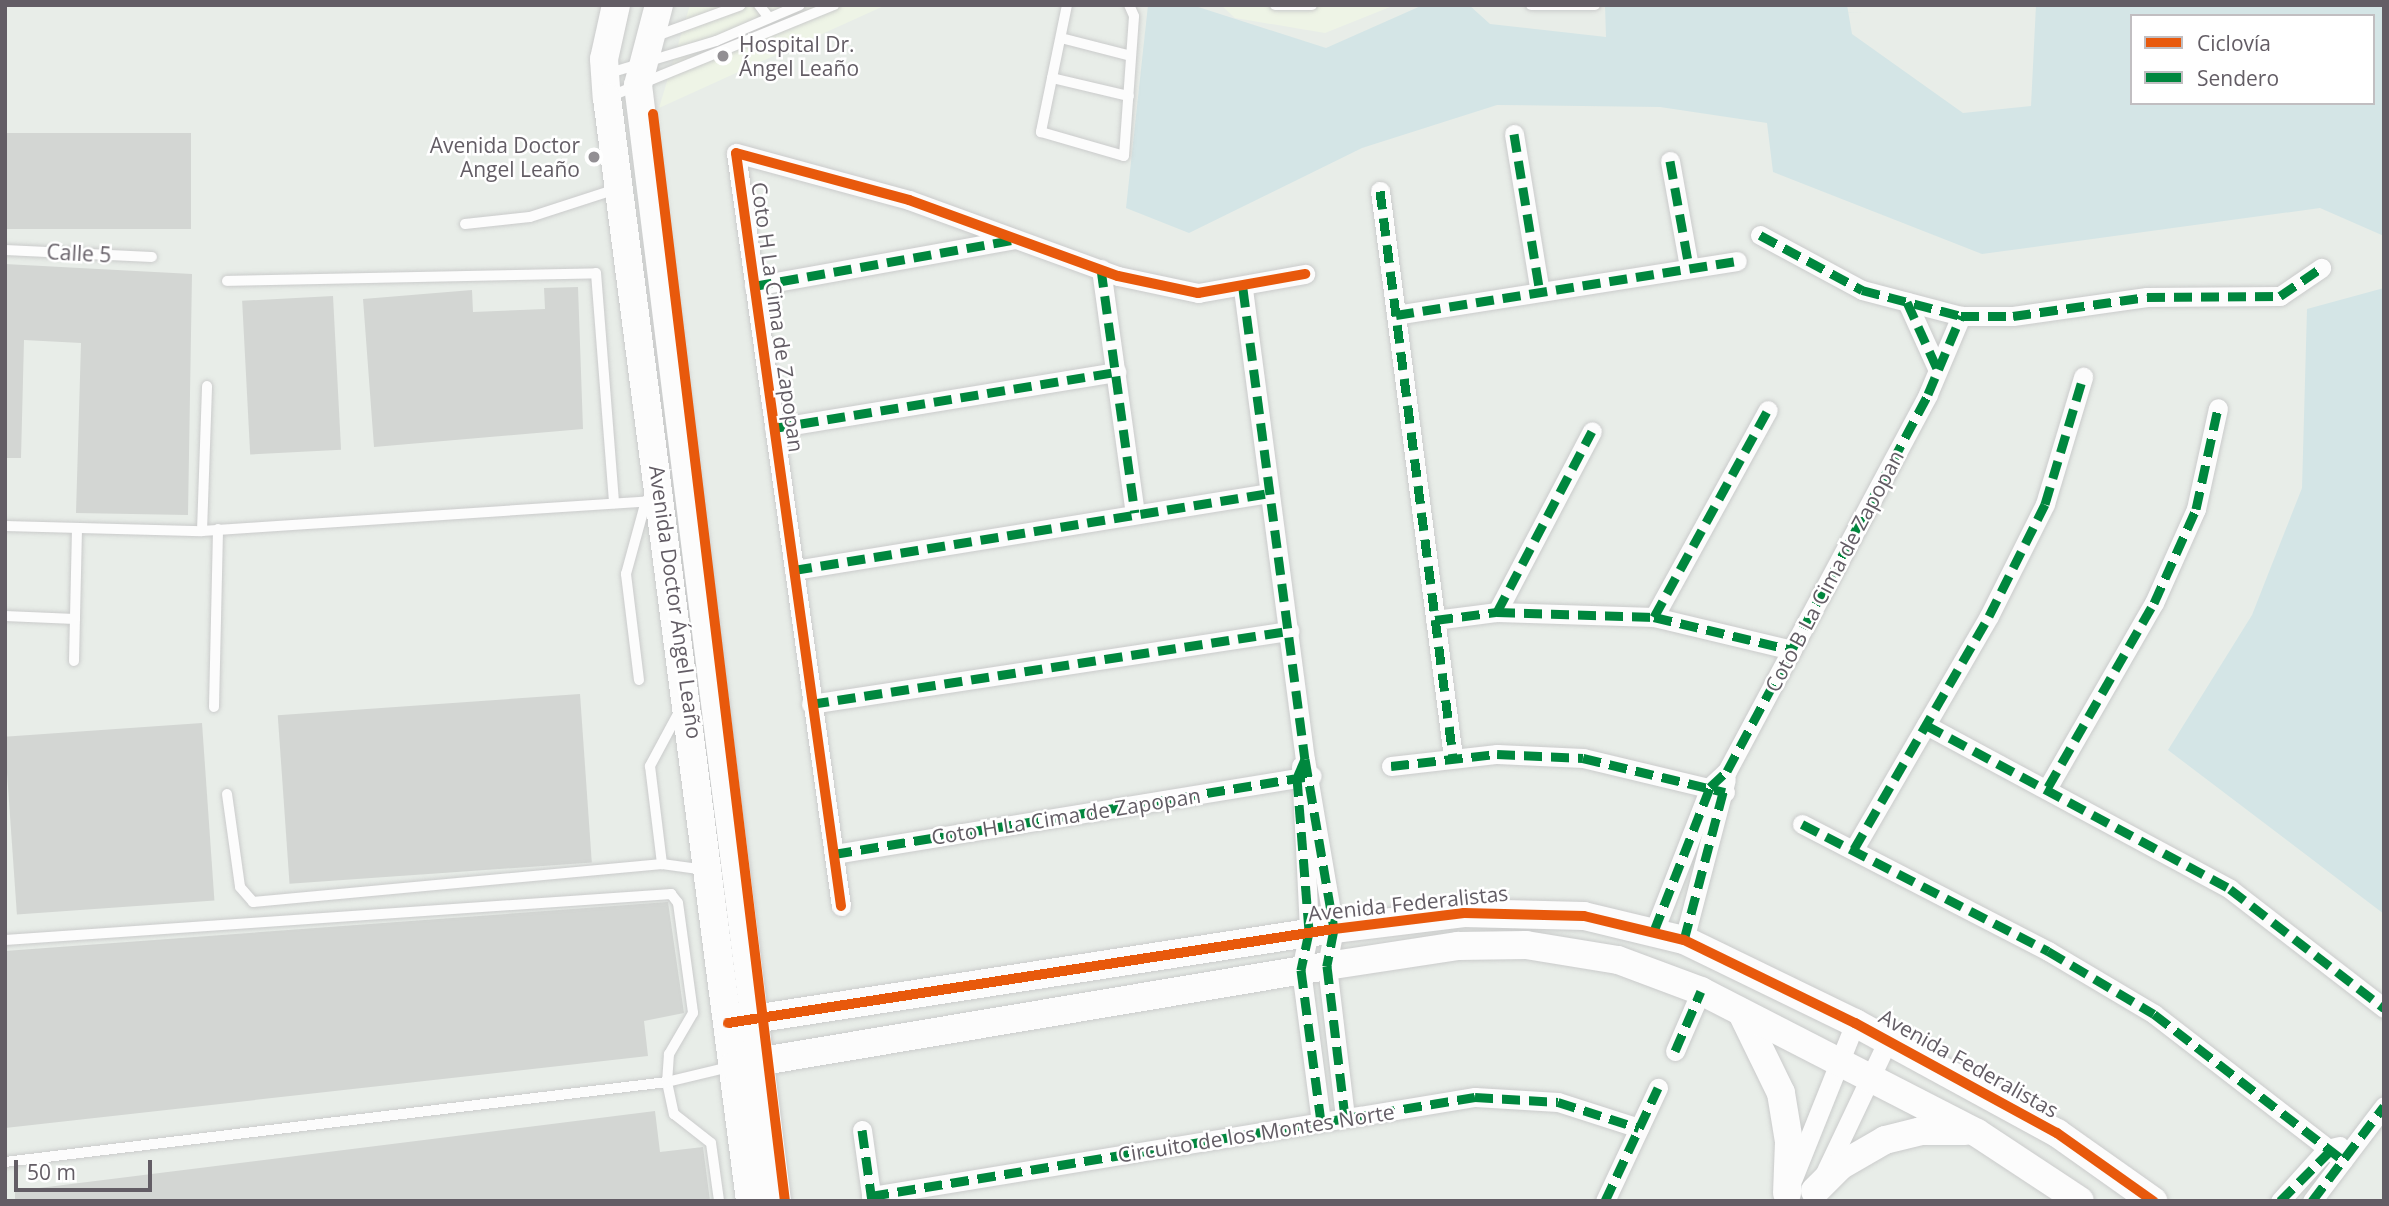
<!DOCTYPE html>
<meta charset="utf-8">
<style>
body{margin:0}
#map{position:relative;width:2389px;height:1206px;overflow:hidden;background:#e8ede8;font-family:"Open Sans",sans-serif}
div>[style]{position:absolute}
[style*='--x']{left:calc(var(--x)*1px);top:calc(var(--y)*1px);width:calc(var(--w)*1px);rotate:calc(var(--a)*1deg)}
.medical>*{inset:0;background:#eef4e6}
.green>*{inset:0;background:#d4e5e6}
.building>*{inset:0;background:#d3d6d3;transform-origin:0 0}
.roads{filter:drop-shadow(0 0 2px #cacbcb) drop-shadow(0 0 2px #cacbcb)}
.lane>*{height:10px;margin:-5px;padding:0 5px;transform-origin:5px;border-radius:5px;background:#fcfcfc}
.street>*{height:19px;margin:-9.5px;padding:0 9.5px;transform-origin:9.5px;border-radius:9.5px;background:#fcfcfc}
.secondary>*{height:28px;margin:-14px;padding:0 14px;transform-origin:14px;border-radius:14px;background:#fcfcfc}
.quiet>*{height:9px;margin-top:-4.5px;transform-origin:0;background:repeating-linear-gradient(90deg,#00873e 0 18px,transparent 0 27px)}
.cycleway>*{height:10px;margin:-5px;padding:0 5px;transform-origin:5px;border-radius:5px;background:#e8590c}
.dots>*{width:19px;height:19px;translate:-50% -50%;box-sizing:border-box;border:4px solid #fff;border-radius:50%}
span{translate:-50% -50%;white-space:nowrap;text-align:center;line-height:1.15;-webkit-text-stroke:5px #fff;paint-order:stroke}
.poi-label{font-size:21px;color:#635d65}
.left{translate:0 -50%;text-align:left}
.right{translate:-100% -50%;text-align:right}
.street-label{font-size:21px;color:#635d65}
.frame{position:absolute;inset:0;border:7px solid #635d65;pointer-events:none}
.legend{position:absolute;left:2130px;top:14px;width:245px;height:91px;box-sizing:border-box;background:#fff;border:2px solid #c1bec1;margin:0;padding:9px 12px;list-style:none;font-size:21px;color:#635d65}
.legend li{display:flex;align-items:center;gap:14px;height:35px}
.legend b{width:35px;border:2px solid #c1bec1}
.scale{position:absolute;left:14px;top:1160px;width:138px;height:32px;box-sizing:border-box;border:4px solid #635d65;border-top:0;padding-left:9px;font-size:21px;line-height:24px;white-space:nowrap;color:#635d65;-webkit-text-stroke:5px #fff;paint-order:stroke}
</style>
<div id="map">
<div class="medical">
<div style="clip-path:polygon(690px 5px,886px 5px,659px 108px)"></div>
<div style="clip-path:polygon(1221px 5px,1395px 5px,1325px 33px,1235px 18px)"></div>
</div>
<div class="green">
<div style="clip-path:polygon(evenodd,1148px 5px,1192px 5px,1326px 48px,1423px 5px,1469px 5px,1490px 24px,1606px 37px,1605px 5px,1847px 5px,1852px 34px,1963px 113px,2031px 106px,2036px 5px,2384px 5px,2384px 236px,2320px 208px,1982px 254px,1773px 172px,1767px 123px,1660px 107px,1497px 105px,1362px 148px,1189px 233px,1126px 208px,1148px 5px,2132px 16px,2373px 16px,2373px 103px,2132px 103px,2132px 16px)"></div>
<div style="clip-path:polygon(2384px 288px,2384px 914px,2168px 750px,2252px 615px,2302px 488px,2307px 309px)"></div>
</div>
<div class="building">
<div style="left:5px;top:133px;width:186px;height:96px"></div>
<div style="clip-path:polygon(5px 264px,192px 274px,188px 515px,76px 513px,81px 343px,24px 340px,21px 458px,5px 458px)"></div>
<div style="clip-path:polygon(578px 287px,583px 429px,374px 447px,363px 299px,472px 290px,473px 312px,545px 309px,544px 288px)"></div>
<div style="left:333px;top:296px;width:154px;height:91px;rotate:87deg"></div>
<div style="left:580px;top:694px;width:169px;height:303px;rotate:86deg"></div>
<div style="left:202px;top:723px;width:178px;height:198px;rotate:86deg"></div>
<div style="clip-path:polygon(668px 902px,684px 1013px,644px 1021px,648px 1056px,5px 1128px,5px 951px)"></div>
<div style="clip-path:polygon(655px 1111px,660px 1152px,703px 1147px,710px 1201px,15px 1201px,15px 1191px)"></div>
</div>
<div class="roads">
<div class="lane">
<div style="--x:759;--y:5;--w:16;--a:52"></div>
<div style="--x:1067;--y:5;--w:130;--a:101.6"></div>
<div style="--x:1041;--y:132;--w:86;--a:16.1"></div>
<div style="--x:1124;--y:156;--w:140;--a:-85.9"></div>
<div style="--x:1134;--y:16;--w:12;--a:-114"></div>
<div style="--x:1275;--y:5;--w:37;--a:0"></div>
<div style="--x:1531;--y:5;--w:64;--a:0"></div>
<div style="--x:656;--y:36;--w:90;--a:-20"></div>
<div style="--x:1061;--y:38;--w:72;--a:14.4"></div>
<div style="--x:606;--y:74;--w:115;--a:-16.7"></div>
<div style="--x:716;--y:41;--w:91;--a:-23.2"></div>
<div style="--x:1052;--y:78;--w:79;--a:13.2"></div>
<div style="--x:611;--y:96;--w:241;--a:-22.2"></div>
<div style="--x:465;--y:224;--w:65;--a:-6.1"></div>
<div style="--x:530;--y:217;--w:90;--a:-18"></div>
<div style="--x:5;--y:250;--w:147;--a:2.7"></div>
<div style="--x:227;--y:281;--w:369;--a:-1.2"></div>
<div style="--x:596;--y:273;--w:231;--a:85.5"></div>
<div style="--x:5;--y:526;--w:197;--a:1.5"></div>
<div style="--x:202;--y:531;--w:457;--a:-3.8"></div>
<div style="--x:202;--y:531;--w:145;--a:-88"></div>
<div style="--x:5;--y:616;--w:70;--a:2.5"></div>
<div style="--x:74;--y:661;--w:133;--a:-88.7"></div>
<div style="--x:639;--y:680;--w:107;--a:-97"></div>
<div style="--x:626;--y:574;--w:76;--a:-74.7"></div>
<div style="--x:214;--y:707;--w:178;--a:-88.7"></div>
<div style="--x:680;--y:710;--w:64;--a:118.2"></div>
<div style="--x:650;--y:766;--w:99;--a:83"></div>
<div style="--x:662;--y:864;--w:44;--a:7.8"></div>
<div style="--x:227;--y:794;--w:94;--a:82"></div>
<div style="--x:240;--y:887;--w:20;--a:49"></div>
<div style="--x:253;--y:902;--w:411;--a:-5.3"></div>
<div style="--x:5;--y:940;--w:668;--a:-3.95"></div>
<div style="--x:671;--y:894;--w:11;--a:52"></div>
<div style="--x:678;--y:903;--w:111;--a:82.2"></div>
<div style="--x:693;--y:1013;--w:48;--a:120.3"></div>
<div style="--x:669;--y:1054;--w:28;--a:94"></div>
<div style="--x:667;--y:1082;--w:33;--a:78"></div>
<div style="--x:674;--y:1114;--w:47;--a:38.1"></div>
<div style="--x:711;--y:1143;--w:59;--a:82.1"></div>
<div style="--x:5;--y:1162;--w:667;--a:-6.89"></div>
<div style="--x:667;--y:1082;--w:64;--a:-13.6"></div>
</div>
<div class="street">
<div style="--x:1514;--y:134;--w:155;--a:80.7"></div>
<div style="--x:1670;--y:161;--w:108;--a:79.8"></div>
<div style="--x:1380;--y:191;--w:571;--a:82.65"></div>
<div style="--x:1760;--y:235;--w:116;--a:28.3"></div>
<div style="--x:1862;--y:290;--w:102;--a:14.7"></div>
<div style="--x:1961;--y:316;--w:52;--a:0"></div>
<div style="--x:2013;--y:316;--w:135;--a:-8.1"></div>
<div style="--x:2147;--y:297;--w:133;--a:-0.4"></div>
<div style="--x:2280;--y:296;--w:50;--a:-34.3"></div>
<div style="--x:1101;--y:269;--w:246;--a:82.1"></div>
<div style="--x:754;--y:286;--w:265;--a:-10.2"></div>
<div style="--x:1243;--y:289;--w:474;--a:82.5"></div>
<div style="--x:1305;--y:759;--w:172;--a:80.3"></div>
<div style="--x:1334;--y:929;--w:38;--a:101"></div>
<div style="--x:1327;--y:966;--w:153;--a:83.2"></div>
<div style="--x:1907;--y:302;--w:72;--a:65.6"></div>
<div style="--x:1396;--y:315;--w:345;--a:-9"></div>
<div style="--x:774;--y:428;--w:347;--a:-9.3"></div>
<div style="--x:794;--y:570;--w:482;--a:-9.2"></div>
<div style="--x:1497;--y:612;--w:204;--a:-62.3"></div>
<div style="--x:1654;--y:617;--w:236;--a:-61.2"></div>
<div style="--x:1435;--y:620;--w:63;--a:-7.4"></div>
<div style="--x:1497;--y:612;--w:157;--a:1.8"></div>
<div style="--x:1654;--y:617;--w:142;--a:13.4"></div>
<div style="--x:811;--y:704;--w:484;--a:-8.7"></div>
<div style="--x:1926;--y:725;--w:345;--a:28.3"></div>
<div style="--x:2230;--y:889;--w:195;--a:37.7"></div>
<div style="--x:1301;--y:766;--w:166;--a:87.2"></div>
<div style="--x:1309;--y:932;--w:39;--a:102"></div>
<div style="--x:1301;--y:970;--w:153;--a:82.5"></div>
<div style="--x:1391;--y:766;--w:107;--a:-6.5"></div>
<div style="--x:1497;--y:754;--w:86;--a:2.7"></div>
<div style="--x:1583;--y:758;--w:146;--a:13.5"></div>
<div style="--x:2048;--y:787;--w:212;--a:-60.1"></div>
<div style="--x:2154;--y:603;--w:103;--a:-65.9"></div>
<div style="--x:2196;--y:509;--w:103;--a:-77.7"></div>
<div style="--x:1802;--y:824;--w:277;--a:27.3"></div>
<div style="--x:2048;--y:951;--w:123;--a:30.7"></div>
<div style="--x:2154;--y:1014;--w:239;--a:37.7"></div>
<div style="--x:1854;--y:849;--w:269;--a:-59.9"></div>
<div style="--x:1989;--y:616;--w:125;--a:-63.4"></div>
<div style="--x:2045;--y:504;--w:133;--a:-73.3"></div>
<div style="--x:834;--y:854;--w:484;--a:-9.3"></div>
<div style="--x:841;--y:906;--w:760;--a:-97.94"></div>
<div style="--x:736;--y:153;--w:179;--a:15.2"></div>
<div style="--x:909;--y:200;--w:222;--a:20"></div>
<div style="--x:1118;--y:276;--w:82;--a:12"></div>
<div style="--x:1198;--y:293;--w:109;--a:-10.1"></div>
<div style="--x:1654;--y:931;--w:155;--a:-68.7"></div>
<div style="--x:1710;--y:787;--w:23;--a:-43"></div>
<div style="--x:1727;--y:771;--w:427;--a:-61.9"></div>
<div style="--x:1928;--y:394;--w:85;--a:-67.1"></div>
<div style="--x:1684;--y:940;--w:166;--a:-75.4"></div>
<div style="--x:1675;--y:1051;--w:65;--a:-66.6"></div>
<div style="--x:862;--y:1130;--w:72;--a:82"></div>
<div style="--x:1824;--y:1175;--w:149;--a:-64.6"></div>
<div style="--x:1793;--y:1178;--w:167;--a:-68.2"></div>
<div style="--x:871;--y:1196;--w:612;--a:-9.31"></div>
<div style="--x:1475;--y:1097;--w:83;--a:3.4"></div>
<div style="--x:1558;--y:1102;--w:85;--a:17.8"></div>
<div style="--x:1605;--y:1201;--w:125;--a:-64.9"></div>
<div style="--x:2280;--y:1201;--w:70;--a:-47.9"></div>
<div style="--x:2327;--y:1149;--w:13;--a:-13"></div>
<div style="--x:2312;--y:1201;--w:119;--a:-52.8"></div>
</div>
<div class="secondary">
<div style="--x:616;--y:5;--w:55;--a:102.5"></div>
<div style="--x:604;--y:59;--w:39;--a:86"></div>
<div style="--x:607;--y:98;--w:1112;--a:82.61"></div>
<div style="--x:659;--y:5;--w:83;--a:104.7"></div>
<div style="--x:638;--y:85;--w:1125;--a:82.9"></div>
<div style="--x:1742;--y:1013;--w:89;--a:64"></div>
<div style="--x:1781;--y:1093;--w:50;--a:80.7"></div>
<div style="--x:1789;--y:1142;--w:51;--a:92.2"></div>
<div style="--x:728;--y:1023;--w:613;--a:-8.82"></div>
<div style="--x:1334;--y:929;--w:131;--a:-7"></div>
<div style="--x:1464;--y:913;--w:120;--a:1.4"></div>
<div style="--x:1584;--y:916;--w:103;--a:13.5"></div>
<div style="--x:1684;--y:940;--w:190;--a:25.9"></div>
<div style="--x:1855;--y:1023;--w:230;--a:28.6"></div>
<div style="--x:2057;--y:1133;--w:118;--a:35.3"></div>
<div style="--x:733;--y:1066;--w:602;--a:-9.56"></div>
<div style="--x:1327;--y:966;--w:133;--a:-8.7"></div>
<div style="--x:1458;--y:946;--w:68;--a:-0.8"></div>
<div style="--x:1526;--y:945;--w:93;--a:9.3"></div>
<div style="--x:1618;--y:960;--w:89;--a:20.5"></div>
<div style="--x:1701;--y:991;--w:310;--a:27.2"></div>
<div style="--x:1977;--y:1133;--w:123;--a:33.4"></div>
<div style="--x:1815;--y:1191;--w:35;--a:-45"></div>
<div style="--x:1840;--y:1166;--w:52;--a:-30"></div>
<div style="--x:1885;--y:1140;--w:37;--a:-14"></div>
<div style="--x:1921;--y:1131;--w:44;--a:0"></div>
</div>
</div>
<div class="quiet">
<div style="--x:1514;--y:134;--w:155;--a:80.7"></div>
<div style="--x:1670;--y:161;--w:108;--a:79.8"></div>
<div style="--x:1380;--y:191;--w:571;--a:82.65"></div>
<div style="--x:1760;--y:235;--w:116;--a:28.3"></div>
<div style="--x:1862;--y:290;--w:102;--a:14.7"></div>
<div style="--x:1961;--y:316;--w:52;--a:0"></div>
<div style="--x:2013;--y:316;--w:135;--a:-8.1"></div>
<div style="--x:2147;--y:297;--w:133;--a:-0.4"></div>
<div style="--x:2280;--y:296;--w:50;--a:-34.3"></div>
<div style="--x:1101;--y:269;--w:246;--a:82.1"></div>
<div style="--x:754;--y:286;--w:263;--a:-10.1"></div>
<div style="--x:1243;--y:289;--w:474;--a:82.5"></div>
<div style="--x:1305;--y:759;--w:172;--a:80.3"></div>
<div style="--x:1334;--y:929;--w:38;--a:101"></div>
<div style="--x:1327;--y:966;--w:153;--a:83.2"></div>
<div style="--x:1907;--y:302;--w:72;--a:65.6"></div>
<div style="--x:1396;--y:315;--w:345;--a:-9"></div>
<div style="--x:774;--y:428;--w:347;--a:-9.3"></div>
<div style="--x:794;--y:570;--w:482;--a:-9.2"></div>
<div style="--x:1497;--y:612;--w:204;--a:-62.3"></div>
<div style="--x:1654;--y:617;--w:236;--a:-61.2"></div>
<div style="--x:1435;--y:620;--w:63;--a:-7.4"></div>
<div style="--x:1497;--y:612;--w:157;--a:1.8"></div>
<div style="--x:1654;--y:617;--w:142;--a:13.4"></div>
<div style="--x:811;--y:704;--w:484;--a:-8.7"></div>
<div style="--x:1926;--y:725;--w:345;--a:28.3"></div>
<div style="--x:2230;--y:889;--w:195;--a:37.7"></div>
<div style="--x:1305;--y:759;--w:21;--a:113"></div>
<div style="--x:1297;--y:778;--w:154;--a:85.5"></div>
<div style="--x:1309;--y:932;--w:39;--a:102"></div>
<div style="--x:1301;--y:970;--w:153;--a:82.5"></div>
<div style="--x:1391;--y:766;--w:107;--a:-6.5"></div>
<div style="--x:1497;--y:754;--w:86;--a:2.7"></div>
<div style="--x:1583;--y:758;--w:146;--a:13.5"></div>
<div style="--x:2048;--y:787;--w:212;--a:-60.1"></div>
<div style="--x:2154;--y:603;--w:103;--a:-65.9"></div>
<div style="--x:2196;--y:509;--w:103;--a:-77.7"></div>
<div style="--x:1802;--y:824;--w:277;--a:27.3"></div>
<div style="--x:2048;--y:951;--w:123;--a:30.7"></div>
<div style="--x:2154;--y:1014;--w:239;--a:37.7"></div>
<div style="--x:1854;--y:849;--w:269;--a:-59.9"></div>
<div style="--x:1989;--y:616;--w:125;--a:-63.4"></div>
<div style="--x:2045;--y:504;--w:133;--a:-73.3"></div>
<div style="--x:834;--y:854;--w:484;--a:-9.3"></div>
<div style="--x:1654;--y:931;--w:155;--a:-68.7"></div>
<div style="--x:1710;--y:787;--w:23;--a:-43"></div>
<div style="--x:1727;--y:771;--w:427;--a:-61.9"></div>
<div style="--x:1928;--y:394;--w:85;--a:-67.1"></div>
<div style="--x:1684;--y:940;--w:160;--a:-75.2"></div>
<div style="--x:1675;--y:1051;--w:65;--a:-66.6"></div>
<div style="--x:862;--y:1130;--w:72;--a:82"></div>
<div style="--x:871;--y:1196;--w:612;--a:-9.31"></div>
<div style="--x:1475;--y:1097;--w:83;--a:3.4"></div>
<div style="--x:1558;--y:1102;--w:85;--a:17.8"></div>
<div style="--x:1605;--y:1201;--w:125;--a:-64.9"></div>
<div style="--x:2280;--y:1201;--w:76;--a:-45"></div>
<div style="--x:2312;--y:1201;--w:119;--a:-52.8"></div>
</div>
<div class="cycleway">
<div style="--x:653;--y:114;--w:1095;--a:83.08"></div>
<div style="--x:841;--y:906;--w:760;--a:-97.94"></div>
<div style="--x:736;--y:153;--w:179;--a:15.2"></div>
<div style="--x:909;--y:200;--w:222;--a:20"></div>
<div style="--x:1118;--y:276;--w:82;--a:12"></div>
<div style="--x:1198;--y:293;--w:109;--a:-10.1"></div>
<div style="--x:728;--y:1023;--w:613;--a:-8.82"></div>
<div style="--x:1334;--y:929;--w:131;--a:-7"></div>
<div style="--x:1464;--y:913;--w:120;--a:1.4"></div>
<div style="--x:1584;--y:916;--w:103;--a:13.5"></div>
<div style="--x:1684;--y:940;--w:190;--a:25.9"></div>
<div style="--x:1855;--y:1023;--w:230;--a:28.6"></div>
<div style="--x:2057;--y:1133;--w:118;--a:35.3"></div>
</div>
<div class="dots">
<div style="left:723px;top:56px;background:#928f93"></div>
<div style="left:594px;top:157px;background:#928f93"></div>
</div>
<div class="poi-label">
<span class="left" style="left:739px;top:56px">Hospital Dr.<br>Ángel Leaño</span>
<span class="right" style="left:580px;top:157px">Avenida Doctor<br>Angel Leaño</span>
</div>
<div class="street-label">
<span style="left:79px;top:253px;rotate:3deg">Calle 5</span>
<span style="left:778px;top:317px;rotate:82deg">Coto H La Cima de Zapopan</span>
<span style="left:1834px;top:571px;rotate:-62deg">Coto B La Cima de Zapopan</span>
<span style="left:676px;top:602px;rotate:82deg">Avenida Doctor Ángel Leaño</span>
<span style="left:1066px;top:816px;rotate:-9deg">Coto H La Cima de Zapopan</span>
<span style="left:1408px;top:903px;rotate:-6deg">Avenida Federalistas</span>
<span style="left:1969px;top:1063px;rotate:29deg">Avenida Federalistas</span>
<span style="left:1256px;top:1133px;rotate:-9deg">Circuito de los Montes Norte</span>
</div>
<div class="frame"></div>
<ul class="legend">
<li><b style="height:9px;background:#e8590c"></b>Ciclovía</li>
<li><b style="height:9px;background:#00873e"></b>Sendero</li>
</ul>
<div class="scale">50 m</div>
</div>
